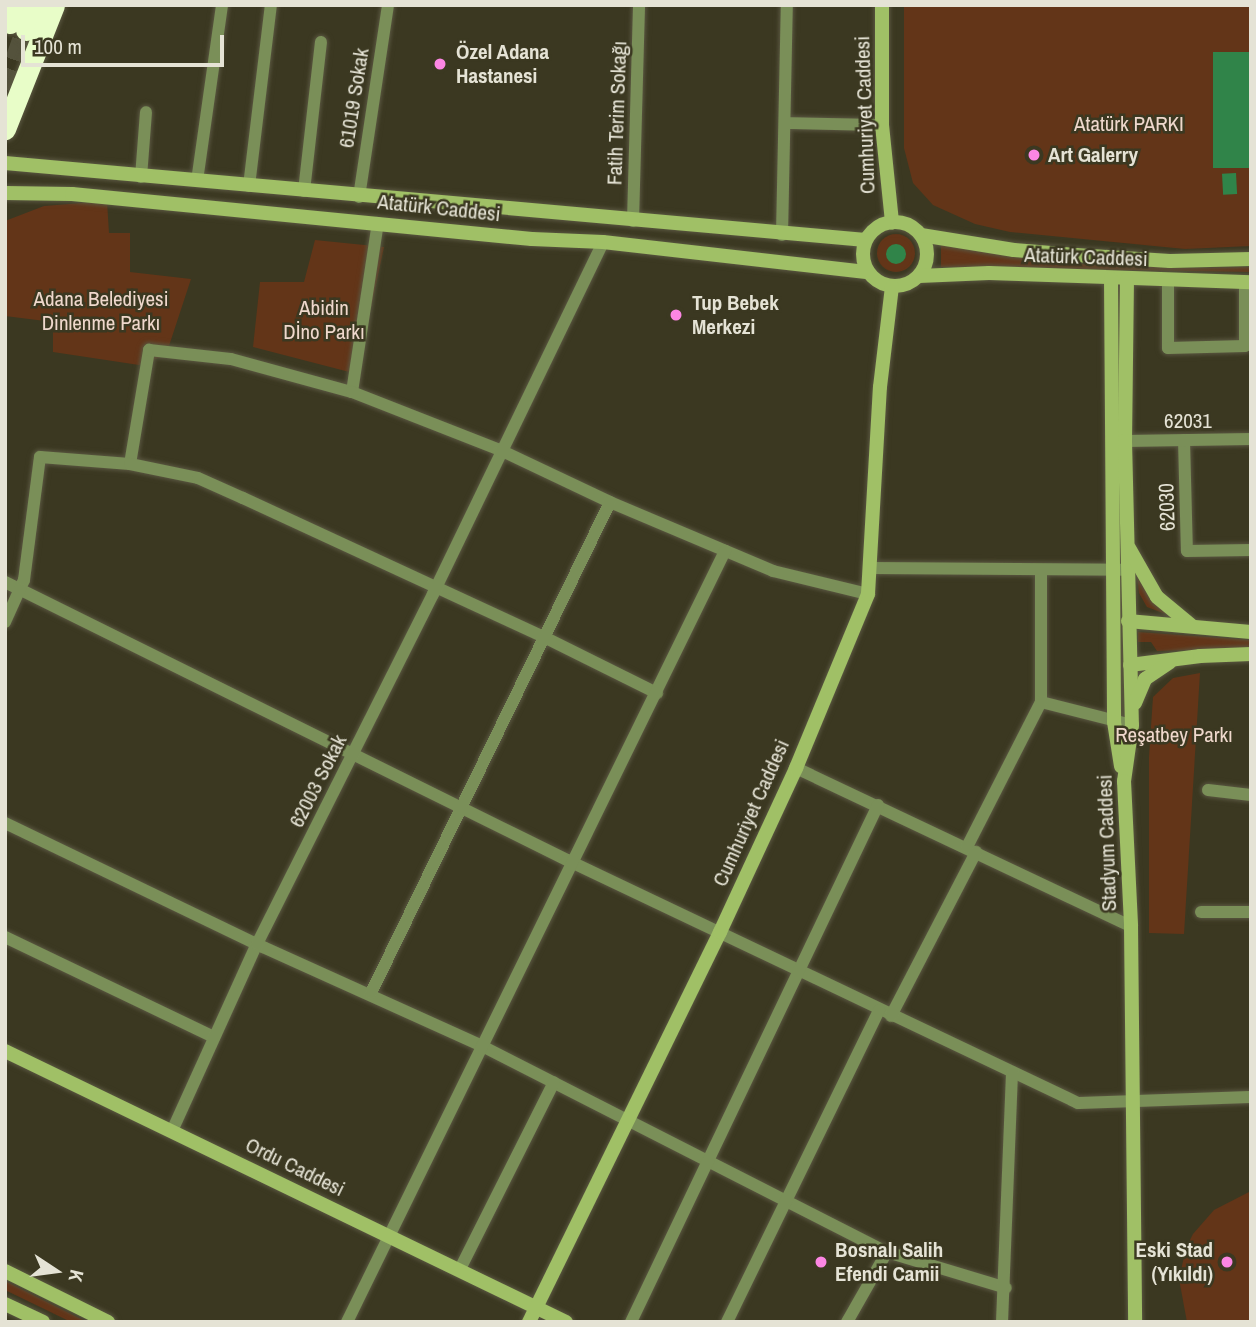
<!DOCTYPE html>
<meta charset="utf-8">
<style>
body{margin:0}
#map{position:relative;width:1256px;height:1327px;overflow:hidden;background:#3b3821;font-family:"Archivo Narrow",sans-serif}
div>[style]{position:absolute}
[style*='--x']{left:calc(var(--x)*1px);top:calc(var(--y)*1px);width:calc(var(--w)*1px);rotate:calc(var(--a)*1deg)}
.green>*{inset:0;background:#633518}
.round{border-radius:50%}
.water>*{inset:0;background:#308449;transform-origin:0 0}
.highway-tunnel>*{height:21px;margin-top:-10.5px;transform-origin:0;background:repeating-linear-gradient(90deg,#54523c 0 21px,transparent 0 31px)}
.roads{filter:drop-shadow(0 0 2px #5a5741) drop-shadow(0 0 2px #5a5741)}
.street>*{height:12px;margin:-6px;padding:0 6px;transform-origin:6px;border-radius:6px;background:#7a8f58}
.secondary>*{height:14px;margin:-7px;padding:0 7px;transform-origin:7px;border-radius:7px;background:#a0c066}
.secondary>.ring{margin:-7px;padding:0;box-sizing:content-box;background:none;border:14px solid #a0c066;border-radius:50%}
.highway>*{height:21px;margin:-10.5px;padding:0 10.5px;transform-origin:10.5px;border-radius:10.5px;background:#e8fdc8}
.dots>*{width:19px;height:19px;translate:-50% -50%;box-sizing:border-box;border:4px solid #3b3821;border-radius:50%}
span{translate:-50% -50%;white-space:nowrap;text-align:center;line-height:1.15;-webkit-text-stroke:5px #3b3821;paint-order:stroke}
.poi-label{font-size:21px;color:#e5e3d5;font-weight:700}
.left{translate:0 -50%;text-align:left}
.right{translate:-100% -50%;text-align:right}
.street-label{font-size:21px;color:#e5e3d5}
.park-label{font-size:21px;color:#efd8cc}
.frame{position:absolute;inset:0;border:7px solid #e5e3d5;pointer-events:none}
.north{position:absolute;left:21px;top:1236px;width:70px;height:70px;-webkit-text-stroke:5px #3b3821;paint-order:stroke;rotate:103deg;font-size:19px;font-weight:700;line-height:28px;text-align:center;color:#e5e3d5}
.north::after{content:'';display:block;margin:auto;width:24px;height:32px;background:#e5e3d5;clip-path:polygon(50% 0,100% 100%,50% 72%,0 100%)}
.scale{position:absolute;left:21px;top:35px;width:203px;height:32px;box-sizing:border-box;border:4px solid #e5e3d5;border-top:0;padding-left:9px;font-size:21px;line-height:24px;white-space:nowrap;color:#e5e3d5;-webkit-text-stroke:5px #3b3821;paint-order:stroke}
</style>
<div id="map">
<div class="green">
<div style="clip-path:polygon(904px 5px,1251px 5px,1251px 246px,1185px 249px,1010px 232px,975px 224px,933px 205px,913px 183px,904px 148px)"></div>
<div style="clip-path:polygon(107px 201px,109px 233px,130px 233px,130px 272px,191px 279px,166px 355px,139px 365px,53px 352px,53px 322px,5px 316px,5px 221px,44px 206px)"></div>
<div class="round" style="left:877px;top:234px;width:38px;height:38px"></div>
<div style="clip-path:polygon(315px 240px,384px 247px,357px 374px,253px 347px,260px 282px,304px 282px)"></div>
<div style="clip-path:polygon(941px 245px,1054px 263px,1184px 268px,1251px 267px,1251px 272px,941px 267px)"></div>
<div style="clip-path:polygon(1137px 575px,1150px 599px,1176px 618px,1147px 607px,1139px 593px)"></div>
<div style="clip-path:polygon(1138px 632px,1251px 640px,1251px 648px,1157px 651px,1151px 642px,1138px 642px)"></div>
<div style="clip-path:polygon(1200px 673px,1184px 934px,1149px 933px,1149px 757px,1153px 697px,1173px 678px)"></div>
<div style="clip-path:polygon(1251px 1191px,1251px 1322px,1187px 1322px,1179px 1279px,1186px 1248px,1193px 1234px,1214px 1210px)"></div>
<div style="clip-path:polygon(5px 1281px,87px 1322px,71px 1322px,5px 1290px)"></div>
</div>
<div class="water">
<div style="left:1251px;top:52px;width:116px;height:38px;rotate:90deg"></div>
<div style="left:1236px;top:173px;width:21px;height:14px;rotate:87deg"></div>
<div class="round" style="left:886px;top:244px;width:20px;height:20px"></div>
</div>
<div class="highway-tunnel">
<div style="--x:5;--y:89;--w:63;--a:-70.4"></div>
</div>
<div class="roads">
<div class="street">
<div style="--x:786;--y:123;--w:96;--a:1.2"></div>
<div style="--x:141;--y:177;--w:65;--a:-85.6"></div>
<div style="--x:197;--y:181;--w:178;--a:-81.9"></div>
<div style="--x:249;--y:186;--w:182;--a:-83.1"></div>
<div style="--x:304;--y:191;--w:150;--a:-83.5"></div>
<div style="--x:359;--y:197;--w:194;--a:-81.4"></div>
<div style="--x:633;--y:221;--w:216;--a:-88.4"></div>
<div style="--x:782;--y:235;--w:230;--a:-88.8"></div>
<div style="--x:1168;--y:281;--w:67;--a:90"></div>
<div style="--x:1168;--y:348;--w:77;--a:-1.5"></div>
<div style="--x:1245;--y:346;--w:63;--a:-90"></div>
<div style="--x:352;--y:392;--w:171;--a:-81.3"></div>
<div style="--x:1184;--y:440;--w:111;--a:88.5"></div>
<div style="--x:1187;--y:551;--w:64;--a:-0.9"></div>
<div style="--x:1125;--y:441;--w:126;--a:-0.9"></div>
<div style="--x:130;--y:464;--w:116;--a:-80.5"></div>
<div style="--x:149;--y:350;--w:82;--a:6.3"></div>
<div style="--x:231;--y:359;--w:125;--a:15.3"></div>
<div style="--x:352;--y:392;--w:159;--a:21.4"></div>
<div style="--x:500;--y:450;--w:122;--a:25.3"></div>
<div style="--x:610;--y:502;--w:177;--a:22.9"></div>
<div style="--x:773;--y:571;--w:98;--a:13.6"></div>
<div style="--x:870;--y:568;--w:257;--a:0.4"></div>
<div style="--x:1041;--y:570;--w:132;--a:90"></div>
<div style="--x:1041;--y:702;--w:94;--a:14.2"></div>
<div style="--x:5;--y:582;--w:627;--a:26.32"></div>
<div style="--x:567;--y:860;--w:566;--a:25.43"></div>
<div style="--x:1078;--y:1103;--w:173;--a:-2"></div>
<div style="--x:5;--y:622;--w:46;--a:-65.7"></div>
<div style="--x:24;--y:580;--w:124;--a:-82.6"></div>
<div style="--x:40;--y:457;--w:90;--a:4.4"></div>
<div style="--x:130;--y:464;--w:69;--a:11.6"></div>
<div style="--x:198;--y:478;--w:49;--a:24"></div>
<div style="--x:243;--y:498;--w:334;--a:24.8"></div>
<div style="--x:546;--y:638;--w:124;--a:26.4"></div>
<div style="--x:796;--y:768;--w:370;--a:25.3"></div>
<div style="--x:1208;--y:790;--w:43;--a:6.6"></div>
<div style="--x:5;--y:823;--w:286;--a:25.7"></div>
<div style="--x:263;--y:947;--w:240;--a:24.3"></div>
<div style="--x:482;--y:1046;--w:454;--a:27"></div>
<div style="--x:887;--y:1252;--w:124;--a:16.8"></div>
<div style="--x:967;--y:847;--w:163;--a:-63"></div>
<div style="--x:1201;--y:912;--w:50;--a:0"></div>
<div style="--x:5;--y:937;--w:232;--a:25.6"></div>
<div style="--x:371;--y:993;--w:546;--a:-64.04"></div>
<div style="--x:891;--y:1016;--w:185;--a:-62.6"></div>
<div style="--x:172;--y:1131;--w:205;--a:-65.6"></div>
<div style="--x:257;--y:944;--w:392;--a:-63.3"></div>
<div style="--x:433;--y:594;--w:391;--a:-64.2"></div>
<div style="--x:460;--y:1269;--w:209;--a:-63.3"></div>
<div style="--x:347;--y:1322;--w:859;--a:-63.88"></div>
<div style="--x:631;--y:1322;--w:573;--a:-64.46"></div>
<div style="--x:727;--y:1322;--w:347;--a:-64"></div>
<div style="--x:847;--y:1322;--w:81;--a:-60.3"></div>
<div style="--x:1002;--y:1322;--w:250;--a:-87.7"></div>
</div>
<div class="secondary">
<div style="--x:882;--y:5;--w:120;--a:90"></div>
<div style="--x:882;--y:125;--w:98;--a:84.1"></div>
<div style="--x:5;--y:163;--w:864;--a:5.11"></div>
<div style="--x:5;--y:193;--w:67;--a:0.9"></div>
<div style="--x:72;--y:194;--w:462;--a:5.6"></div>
<div style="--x:532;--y:239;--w:71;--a:2.4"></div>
<div style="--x:603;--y:242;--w:267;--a:6.5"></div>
<div class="ring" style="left:863px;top:222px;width:50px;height:50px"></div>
<div style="--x:921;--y:235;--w:94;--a:9.2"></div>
<div style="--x:1014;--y:250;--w:62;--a:4.6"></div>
<div style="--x:1076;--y:255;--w:94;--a:3.7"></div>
<div style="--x:1170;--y:261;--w:81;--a:-1.4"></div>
<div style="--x:919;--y:276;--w:70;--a:-2.5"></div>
<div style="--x:989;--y:273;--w:262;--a:2"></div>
<div style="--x:1111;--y:279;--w:443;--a:89.6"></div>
<div style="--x:1114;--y:722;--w:45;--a:81"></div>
<div style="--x:1127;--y:279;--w:162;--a:90.7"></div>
<div style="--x:1125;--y:441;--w:284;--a:88.6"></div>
<div style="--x:1132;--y:725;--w:57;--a:98.1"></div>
<div style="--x:1124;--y:781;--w:145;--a:87.2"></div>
<div style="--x:1131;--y:926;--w:396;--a:89.4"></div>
<div style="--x:1129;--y:548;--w:56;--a:60.3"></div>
<div style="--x:1157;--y:597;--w:45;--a:39.6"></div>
<div style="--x:1128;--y:621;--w:123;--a:5.1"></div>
<div style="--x:1130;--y:665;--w:71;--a:-7.3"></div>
<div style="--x:1200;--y:656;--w:51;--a:-2.2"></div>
<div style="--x:1135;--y:703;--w:26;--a:-67"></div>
<div style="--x:1145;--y:679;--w:30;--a:-34"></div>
<div style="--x:5;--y:1051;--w:623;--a:25.78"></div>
<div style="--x:5;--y:1271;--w:115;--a:26.3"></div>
<div style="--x:5;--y:1304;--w:42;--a:25.3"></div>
<div style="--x:529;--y:1322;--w:434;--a:-63.9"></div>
<div style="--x:720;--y:932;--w:181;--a:-65.1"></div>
<div style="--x:796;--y:768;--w:188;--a:-67.5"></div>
<div style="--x:868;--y:594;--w:207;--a:-86.7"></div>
<div style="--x:880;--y:387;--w:101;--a:-83.2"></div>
</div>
<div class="highway">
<div style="--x:10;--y:23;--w:19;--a:-72"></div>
<div style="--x:26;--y:30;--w:27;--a:-70"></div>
<div style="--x:5;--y:129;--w:133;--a:-68.4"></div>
</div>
</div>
<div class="dots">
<div style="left:440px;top:64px;background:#fc86e3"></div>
<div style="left:1034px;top:155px;background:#fc86e3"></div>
<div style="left:676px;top:315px;background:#fc86e3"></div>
<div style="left:821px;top:1262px;background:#fc86e3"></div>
<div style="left:1227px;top:1262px;background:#fc86e3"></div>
</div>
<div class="poi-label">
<span class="left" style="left:456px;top:64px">Özel Adana<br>Hastanesi</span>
<span class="left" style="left:1048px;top:155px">Art Galerry</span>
<span class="left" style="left:692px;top:315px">Tup Bebek<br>Merkezi</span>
<span class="left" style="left:835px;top:1262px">Bosnalı Salih<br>Efendi Camii</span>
<span class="right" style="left:1213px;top:1262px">Eski Stad<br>(Yıkıldı)</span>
</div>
<div class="street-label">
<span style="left:354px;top:98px;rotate:-81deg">61019 Sokak</span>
<span style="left:617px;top:113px;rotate:-88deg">Fatih Terim Sokağı</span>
<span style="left:865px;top:115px;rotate:-92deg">Cumhuriyet Caddesi</span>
<span style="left:439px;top:208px;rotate:6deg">Atatürk Caddesi</span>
<span style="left:1086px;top:257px;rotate:2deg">Atatürk Caddesi</span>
<span style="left:1188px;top:421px">62031</span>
<span style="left:1167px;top:507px;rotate:-92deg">62030</span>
<span style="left:318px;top:781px;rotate:-63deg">62003 Sokak</span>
<span style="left:751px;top:813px;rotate:-66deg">Cumhuriyet Caddesi</span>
<span style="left:1107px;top:843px;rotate:-92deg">Stadyum Caddesi</span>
<span style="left:295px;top:1167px;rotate:26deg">Ordu Caddesi</span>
</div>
<div class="park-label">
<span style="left:1129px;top:124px">Atatürk PARKI</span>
<span style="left:101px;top:311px">Adana Belediyesi<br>Dinlenme Parkı</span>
<span style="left:324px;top:320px">Abidin<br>Dİno Parkı</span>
<span style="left:1174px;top:735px">Reşatbey Parkı</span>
</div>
<div class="frame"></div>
<div class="north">K</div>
<div class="scale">100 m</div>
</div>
